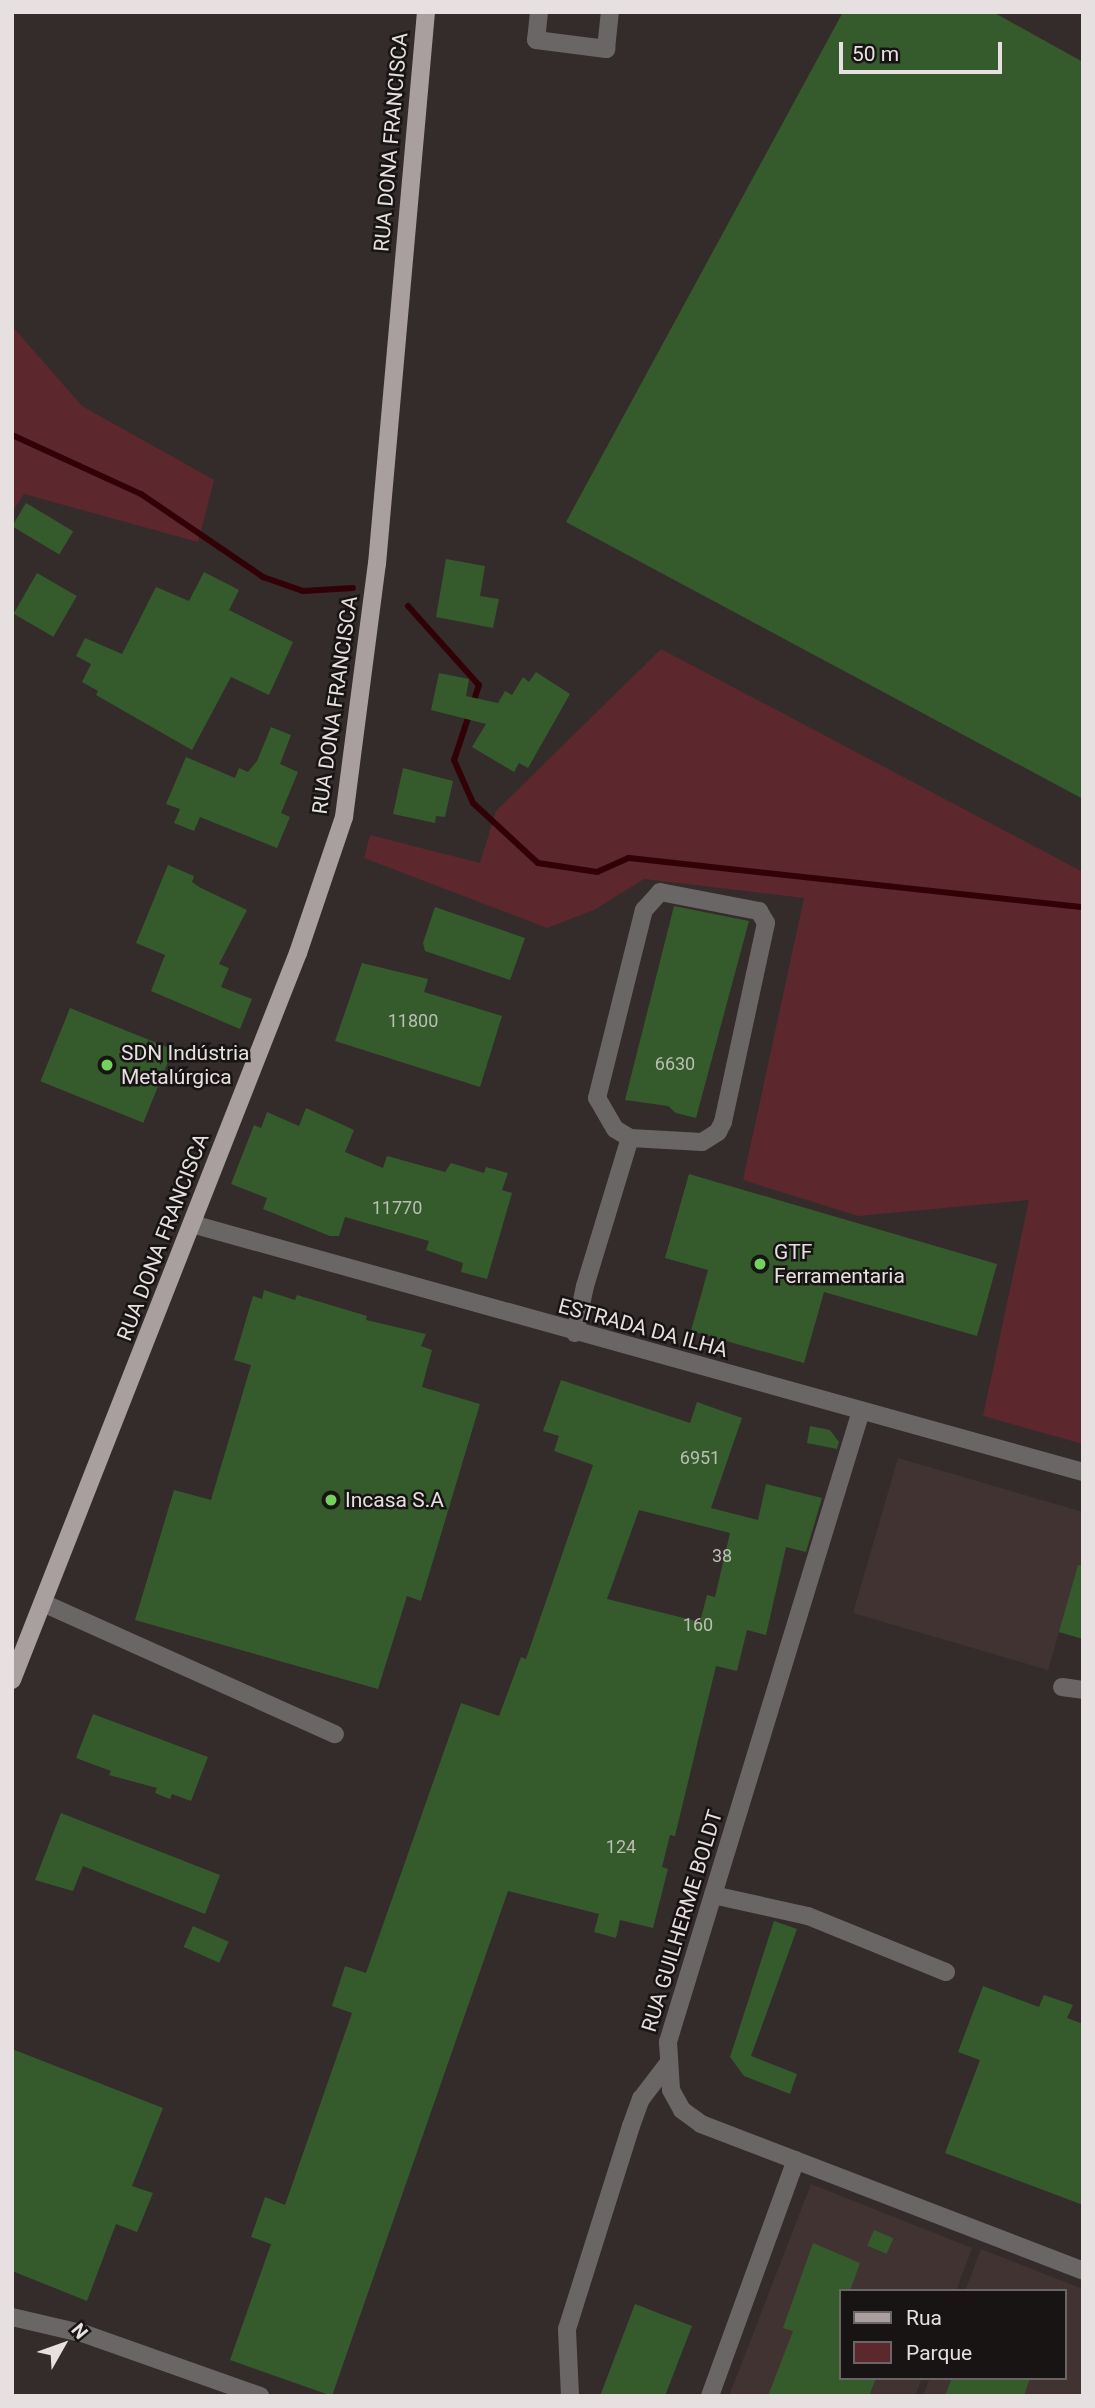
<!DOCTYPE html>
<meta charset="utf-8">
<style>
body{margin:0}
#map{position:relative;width:1095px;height:2408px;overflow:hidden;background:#342b2b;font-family:Roboto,sans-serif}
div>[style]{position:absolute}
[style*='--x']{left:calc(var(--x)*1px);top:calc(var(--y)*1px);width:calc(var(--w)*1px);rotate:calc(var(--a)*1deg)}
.built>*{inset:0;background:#423333}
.green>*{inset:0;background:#5c282d}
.stream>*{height:6px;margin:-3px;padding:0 3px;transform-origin:3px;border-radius:3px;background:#320007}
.building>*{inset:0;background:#355b2c;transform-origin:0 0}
.minor>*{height:18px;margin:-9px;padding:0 9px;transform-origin:9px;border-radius:9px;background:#6b6666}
.major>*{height:18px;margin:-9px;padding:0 9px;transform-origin:9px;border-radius:9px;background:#a99f9f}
.dots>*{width:19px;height:19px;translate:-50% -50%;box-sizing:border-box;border:4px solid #181414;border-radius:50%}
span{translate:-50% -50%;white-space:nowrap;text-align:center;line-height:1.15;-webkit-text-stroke:5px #181414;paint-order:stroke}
.number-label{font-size:18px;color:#babfb3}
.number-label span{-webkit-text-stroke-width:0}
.street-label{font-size:21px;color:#e6e0e0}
.poi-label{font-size:21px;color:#e6e0e0}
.left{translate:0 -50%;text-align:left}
.frame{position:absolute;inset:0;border:14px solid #e6e0e0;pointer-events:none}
.legend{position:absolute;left:839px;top:2289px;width:228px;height:91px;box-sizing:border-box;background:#181414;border:2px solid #6a6666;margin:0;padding:9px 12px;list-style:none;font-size:21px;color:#e6e0e0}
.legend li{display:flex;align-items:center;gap:14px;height:35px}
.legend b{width:35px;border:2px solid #6a6666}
.north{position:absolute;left:28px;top:2310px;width:70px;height:70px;-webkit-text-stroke:5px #181414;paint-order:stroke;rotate:50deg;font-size:19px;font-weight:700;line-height:28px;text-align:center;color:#e6e0e0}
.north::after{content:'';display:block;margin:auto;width:24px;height:32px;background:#e6e0e0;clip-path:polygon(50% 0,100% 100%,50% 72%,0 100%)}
.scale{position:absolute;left:839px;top:42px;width:163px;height:32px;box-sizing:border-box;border:4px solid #e6e0e0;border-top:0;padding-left:9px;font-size:21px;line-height:24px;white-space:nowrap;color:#e6e0e0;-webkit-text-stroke:5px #181414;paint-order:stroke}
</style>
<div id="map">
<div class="built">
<div style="clip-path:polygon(898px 1458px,1083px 1512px,1083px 1639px,1059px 1632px,1048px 1670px,853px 1613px)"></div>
<div style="clip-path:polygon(811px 2184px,972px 2248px,956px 2291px,841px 2291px,841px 2378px,922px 2378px,915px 2396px,729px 2396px)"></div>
<div style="clip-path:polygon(981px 2249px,1083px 2289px,1083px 2396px,923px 2396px,930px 2378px,1065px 2378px,1065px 2291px,965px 2291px)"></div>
</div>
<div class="green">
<div style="clip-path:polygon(12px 326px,82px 406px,214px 480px,198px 542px,24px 494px,12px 512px)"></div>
<div style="clip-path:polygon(661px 649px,1083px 872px,1083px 1444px,983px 1416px,1029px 1200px,858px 1216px,743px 1180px,804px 898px,644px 879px,594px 910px,547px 928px,364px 858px,370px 835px,480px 863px,496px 811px)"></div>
</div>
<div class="stream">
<div style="--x:12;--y:435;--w:142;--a:24.6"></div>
<div style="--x:141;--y:494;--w:148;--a:34.2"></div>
<div style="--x:263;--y:577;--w:42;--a:19.3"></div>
<div style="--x:303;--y:591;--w:50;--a:-3.4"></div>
<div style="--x:408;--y:606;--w:106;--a:48.1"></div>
<div style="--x:479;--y:685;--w:79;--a:108.4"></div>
<div style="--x:454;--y:760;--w:47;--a:66.2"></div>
<div style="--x:473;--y:803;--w:88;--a:42.7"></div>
<div style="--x:538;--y:863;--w:60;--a:8.7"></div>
<div style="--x:597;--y:872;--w:35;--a:-24"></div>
<div style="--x:629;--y:858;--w:457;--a:6.2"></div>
</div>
<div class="building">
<div style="clip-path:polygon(843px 12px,993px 12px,1083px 62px,1083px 799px,566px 522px)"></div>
<div style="left:26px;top:503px;width:55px;height:27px;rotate:31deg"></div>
<div style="clip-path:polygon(446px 559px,485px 566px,480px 596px,499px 599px,493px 628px,436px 617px)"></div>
<div style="clip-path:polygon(204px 572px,239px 590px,229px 610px,293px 642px,269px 695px,231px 677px,192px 750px,96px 695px,98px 691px,82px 682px,91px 664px,76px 656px,85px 638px,122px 654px,156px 587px,189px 601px)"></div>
<div style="left:37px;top:573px;width:46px;height:47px;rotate:30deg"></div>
<div style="clip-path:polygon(536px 672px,570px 694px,528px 768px,519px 763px,514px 772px,472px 747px,486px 724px,431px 710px,439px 673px,469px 679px,466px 696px,498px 703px,505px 691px,512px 695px,523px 677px,529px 682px)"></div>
<div style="clip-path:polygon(271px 727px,291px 735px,280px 764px,298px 772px,281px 813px,290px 817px,277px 848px,200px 817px,194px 831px,174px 823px,180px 809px,166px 804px,186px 757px,235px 778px,239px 768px,248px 772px,257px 761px)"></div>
<div style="clip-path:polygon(403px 768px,453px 781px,445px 817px,436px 816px,435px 823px,393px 814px)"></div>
<div style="clip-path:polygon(168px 865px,194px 876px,192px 882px,201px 888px,247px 910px,219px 964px,229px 968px,221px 987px,252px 999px,240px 1029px,151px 991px,165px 955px,136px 943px)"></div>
<div style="clip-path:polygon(674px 906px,749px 921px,696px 1118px,676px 1113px,668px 1106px,625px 1100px)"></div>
<div style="clip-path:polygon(435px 907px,525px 938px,510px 980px,425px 951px,423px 943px)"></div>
<div style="clip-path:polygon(362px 963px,428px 979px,424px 992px,502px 1016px,480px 1087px,335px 1041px)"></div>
<div style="left:70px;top:1008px;width:111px;height:79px;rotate:22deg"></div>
<div style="clip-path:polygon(306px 1108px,354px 1130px,345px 1152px,383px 1168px,387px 1156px,445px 1172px,451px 1163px,484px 1173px,486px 1167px,508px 1173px,502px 1190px,512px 1193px,487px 1279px,461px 1272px,463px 1263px,426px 1250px,429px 1241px,345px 1217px,339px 1236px,330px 1236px,263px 1209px,267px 1198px,231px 1184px,254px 1125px,261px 1128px,267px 1112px,299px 1126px)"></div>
<div style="clip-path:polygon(689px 1174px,997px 1264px,977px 1336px,824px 1292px,804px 1363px,691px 1331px,708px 1270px,665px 1258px)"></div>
<div style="clip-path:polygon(264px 1290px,295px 1300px,297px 1295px,367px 1316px,366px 1320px,426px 1334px,421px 1346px,432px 1350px,422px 1387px,480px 1404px,421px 1601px,407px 1596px,378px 1689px,135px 1620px,174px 1490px,211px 1500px,251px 1365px,234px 1360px,253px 1296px,262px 1299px)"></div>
<div style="clip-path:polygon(evenodd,561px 1380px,690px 1423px,697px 1402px,742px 1418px,711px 1508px,758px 1520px,766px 1484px,822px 1498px,806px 1552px,786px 1547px,766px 1635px,747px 1630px,737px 1671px,716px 1666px,675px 1836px,670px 1835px,662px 1867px,668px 1869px,653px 1928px,620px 1920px,616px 1938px,594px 1932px,599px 1914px,508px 1891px,332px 2396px,230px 2360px,271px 2244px,251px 2237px,265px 2197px,285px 2205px,352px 2013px,332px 2006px,345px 1966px,366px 1973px,461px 1703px,499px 1716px,521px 1657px,526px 1659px,593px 1465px,554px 1451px,559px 1436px,543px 1431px,561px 1380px,639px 1510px,730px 1533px,715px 1597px,707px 1595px,700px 1622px,607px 1599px,639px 1510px)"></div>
<div style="clip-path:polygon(810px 1426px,830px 1430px,839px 1442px,837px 1449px,807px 1443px)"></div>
<div style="clip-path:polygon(1078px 1565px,1083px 1566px,1083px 1639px,1059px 1632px)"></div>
<div style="clip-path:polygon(93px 1714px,208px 1757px,191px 1801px,172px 1794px,170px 1799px,155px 1793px,157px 1788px,109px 1775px,111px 1771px,76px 1758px)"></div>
<div style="clip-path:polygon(61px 1813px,220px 1875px,205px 1914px,83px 1866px,73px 1891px,35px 1880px)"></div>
<div style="clip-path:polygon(774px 1921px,797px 1929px,751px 2056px,797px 2074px,790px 2094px,744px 2076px,730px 2057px)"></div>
<div style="left:193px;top:1926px;width:39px;height:23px;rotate:24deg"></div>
<div style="clip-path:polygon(983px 1986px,1039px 2007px,1044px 1995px,1073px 2005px,1067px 2018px,1083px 2024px,1083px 2205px,945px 2153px,980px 2060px,958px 2052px)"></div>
<div style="clip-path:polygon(12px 2049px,163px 2108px,132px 2186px,153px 2193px,137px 2232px,116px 2224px,87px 2301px,12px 2271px)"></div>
<div style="left:874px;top:2230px;width:21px;height:17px;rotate:23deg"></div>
<div style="clip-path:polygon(813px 2243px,860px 2263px,850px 2291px,841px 2291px,841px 2378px,876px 2378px,869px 2396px,768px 2396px,793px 2331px,783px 2328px)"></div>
<div style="clip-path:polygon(635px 2304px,692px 2326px,665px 2396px,600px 2396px)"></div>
<div style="clip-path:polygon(952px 2378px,1030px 2378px,1024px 2396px,945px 2396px)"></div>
</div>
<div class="minor">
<div style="--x:539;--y:12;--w:28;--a:96"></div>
<div style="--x:536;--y:40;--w:71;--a:7.3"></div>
<div style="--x:606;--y:49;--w:37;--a:-84"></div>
<div style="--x:660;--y:892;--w:101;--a:10.9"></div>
<div style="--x:759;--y:911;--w:14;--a:60"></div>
<div style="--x:766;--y:923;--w:204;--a:102.2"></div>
<div style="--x:723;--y:1122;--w:11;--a:117"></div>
<div style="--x:718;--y:1132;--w:19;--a:148"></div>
<div style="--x:702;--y:1142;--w:72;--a:-176.8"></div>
<div style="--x:630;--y:1138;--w:17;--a:-149"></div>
<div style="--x:615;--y:1129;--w:36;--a:-120"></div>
<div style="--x:597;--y:1098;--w:194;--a:-76"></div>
<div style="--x:644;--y:910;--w:24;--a:-48"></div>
<div style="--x:192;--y:1224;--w:925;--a:15.55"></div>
<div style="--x:575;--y:1333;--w:48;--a:-78"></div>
<div style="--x:585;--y:1286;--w:155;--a:-73.1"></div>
<div style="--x:861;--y:1411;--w:660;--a:107.01"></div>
<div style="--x:668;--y:2042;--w:48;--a:86.4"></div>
<div style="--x:671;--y:2090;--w:23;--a:61"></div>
<div style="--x:682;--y:2110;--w:24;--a:36"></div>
<div style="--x:701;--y:2124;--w:409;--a:21"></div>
<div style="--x:43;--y:1603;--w:320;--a:24.2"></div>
<div style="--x:1062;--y:1687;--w:21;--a:8"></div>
<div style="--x:713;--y:1895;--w:97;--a:12.5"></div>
<div style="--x:808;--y:1916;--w:149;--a:22.1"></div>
<div style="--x:12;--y:2317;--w:75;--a:13.1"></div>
<div style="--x:85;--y:2334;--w:186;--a:19.5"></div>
<div style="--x:570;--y:2396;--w:67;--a:-92.6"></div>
<div style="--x:567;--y:2329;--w:213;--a:-72.5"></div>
<div style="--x:631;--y:2126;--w:29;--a:-70"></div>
<div style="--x:641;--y:2099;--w:43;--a:-52.6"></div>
<div style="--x:710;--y:2396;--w:251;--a:-70"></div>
</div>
<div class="major">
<div style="--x:12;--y:1680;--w:781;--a:-68.53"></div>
<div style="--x:298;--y:953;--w:144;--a:-71.3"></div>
<div style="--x:344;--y:817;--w:255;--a:-82.6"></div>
<div style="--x:377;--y:564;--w:554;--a:-84.93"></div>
</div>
<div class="dots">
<div style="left:107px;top:1065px;background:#72d25d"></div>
<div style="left:760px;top:1264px;background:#72d25d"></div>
<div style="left:331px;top:1500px;background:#72d25d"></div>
</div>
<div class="number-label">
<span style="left:413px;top:1021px">11800</span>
<span style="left:675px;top:1064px">6630</span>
<span style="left:397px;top:1208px">11770</span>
<span style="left:700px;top:1458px">6951</span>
<span style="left:722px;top:1556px">38</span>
<span style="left:698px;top:1625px">160</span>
<span style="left:621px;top:1847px">124</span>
</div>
<div class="street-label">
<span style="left:391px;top:142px;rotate:-85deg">RUA DONA FRANCISCA</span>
<span style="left:335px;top:705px;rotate:-82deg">RUA DONA FRANCISCA</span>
<span style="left:163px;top:1237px;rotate:-69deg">RUA DONA FRANCISCA</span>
<span style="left:643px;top:1328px;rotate:15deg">ESTRADA DA ILHA</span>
<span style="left:682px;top:1921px;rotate:-73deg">RUA GUILHERME BOLDT</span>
</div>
<div class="poi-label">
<span class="left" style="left:121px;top:1065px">SDN Indústria<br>Metalúrgica</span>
<span class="left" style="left:774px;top:1264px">GTF<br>Ferramentaria</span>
<span class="left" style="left:345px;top:1500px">Incasa S.A</span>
</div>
<div class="frame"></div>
<ul class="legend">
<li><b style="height:9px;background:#a99f9f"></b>Rua</li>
<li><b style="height:19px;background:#5c282d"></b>Parque</li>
</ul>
<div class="north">N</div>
<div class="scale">50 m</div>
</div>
